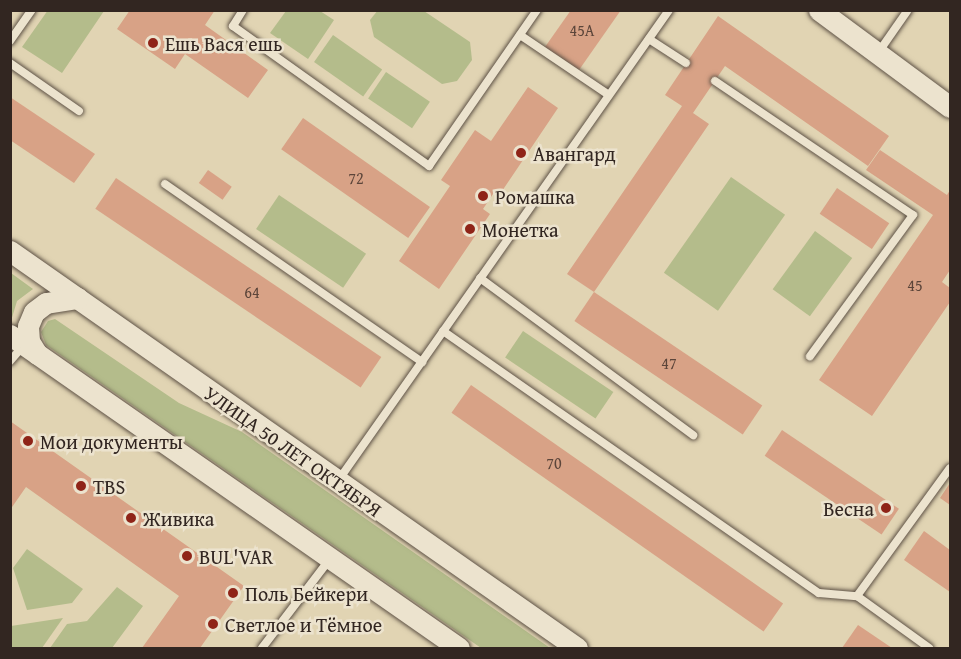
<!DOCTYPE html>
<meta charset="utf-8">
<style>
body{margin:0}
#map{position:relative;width:961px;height:659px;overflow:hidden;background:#e1d4b3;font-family:"Gentium Book Plus",serif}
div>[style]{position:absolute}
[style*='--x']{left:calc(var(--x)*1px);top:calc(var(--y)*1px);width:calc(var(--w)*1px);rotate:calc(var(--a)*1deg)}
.green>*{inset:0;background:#b4bc8b;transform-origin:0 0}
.building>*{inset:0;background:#d8a286;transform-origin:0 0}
.roads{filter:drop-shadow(0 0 2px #5e5246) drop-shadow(0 0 2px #5e5246)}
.lane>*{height:8px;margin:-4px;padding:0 4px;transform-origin:4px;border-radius:4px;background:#ece3ce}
.secondary>*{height:21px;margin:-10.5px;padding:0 10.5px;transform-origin:10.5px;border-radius:10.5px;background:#ece3ce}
.dots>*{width:16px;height:16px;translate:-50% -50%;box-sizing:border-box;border:3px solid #ece3ce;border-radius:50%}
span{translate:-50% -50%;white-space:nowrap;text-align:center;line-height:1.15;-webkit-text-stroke:5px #ece3ce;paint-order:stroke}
.number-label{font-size:16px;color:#5c453a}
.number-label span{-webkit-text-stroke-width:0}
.poi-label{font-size:20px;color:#322621}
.left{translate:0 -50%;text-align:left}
.right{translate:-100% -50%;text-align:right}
.street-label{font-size:20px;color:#322621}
.frame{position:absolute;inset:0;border:12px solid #322621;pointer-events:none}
</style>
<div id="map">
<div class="green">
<div style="clip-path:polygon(48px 10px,104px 11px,62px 73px,22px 47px)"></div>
<div style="clip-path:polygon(378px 10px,424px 11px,470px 42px,472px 60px,457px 81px,442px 84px,374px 37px,370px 20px)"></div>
<div style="clip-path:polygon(286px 11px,320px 11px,334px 20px,308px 59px,270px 33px)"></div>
<div style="left:333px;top:35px;width:60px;height:33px;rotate:35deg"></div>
<div style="left:386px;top:72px;width:53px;height:32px;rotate:34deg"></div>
<div style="left:731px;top:177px;width:66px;height:117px;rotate:35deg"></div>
<div style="left:279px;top:195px;width:105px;height:41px;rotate:34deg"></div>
<div style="left:815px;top:231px;width:46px;height:72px;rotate:36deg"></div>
<div style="clip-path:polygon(11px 273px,33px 289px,17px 301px,11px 321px)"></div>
<div style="clip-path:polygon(55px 319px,179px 403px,242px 432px,550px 648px,481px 648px,46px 345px,41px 332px,48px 321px)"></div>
<div style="left:523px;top:331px;width:109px;height:32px;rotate:34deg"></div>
<div style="clip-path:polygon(27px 549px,83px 589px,72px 603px,27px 610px,13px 568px)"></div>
<div style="clip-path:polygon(117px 587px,143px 606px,112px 648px,50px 648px,67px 624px,87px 621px)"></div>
<div style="clip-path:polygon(63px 618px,42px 648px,11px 648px,11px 626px)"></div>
</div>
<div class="building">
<div style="clip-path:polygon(130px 10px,215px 10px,205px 25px,268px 70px,248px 98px,185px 54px,175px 69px,117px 29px)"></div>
<div style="clip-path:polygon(571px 10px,621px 10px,579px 70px,545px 47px)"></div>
<div style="clip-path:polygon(718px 16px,889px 136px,868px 166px,725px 66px,693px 113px,709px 124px,594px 292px,567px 274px,682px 106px,665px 95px)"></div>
<div style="clip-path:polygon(528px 87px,558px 108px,500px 194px,495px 191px,483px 209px,490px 214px,439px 289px,399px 261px,450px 186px,441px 180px,475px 130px,491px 141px)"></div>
<div style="clip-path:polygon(10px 97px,95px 154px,74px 183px,10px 140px)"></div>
<div style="left:303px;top:118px;width:155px;height:38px;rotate:35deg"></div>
<div style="clip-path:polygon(880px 150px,947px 195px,950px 190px,950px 270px,942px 282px,950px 288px,950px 302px,872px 416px,819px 380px,933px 215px,866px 170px)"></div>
<div style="left:208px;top:170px;width:29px;height:16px;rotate:35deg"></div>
<div style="left:116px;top:178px;width:320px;height:37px;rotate:34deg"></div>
<div style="left:837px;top:188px;width:63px;height:31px;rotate:34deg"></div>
<div style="left:594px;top:292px;width:203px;height:35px;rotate:34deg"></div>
<div style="left:471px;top:385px;width:381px;height:34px;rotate:35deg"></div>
<div style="clip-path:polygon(10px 421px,244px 586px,200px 648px,142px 648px,179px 596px,26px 487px,10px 510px)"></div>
<div style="left:782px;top:430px;width:141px;height:31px;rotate:34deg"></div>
<div style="clip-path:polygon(950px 483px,950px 505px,940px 498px)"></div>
<div style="clip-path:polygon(924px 531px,950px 550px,950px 592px,904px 560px)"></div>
<div style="clip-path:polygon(858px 625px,892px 648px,842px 648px)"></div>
</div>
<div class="roads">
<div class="lane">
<div style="--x:243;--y:10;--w:19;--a:122"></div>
<div style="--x:233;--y:26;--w:241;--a:35.5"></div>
<div style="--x:429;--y:166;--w:190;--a:-55.3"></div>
<div style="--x:520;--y:35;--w:107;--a:34"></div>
<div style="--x:649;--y:39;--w:44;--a:33"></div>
<div style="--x:10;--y:41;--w:38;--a:-55"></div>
<div style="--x:878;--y:53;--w:52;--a:-55.1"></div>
<div style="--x:10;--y:63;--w:84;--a:34.8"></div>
<div style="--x:715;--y:81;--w:239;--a:34.1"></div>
<div style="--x:913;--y:215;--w:175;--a:126.1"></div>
<div style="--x:165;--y:184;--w:313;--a:34.7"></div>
<div style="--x:480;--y:278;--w:265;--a:36.4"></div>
<div style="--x:443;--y:331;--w:458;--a:34.9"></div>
<div style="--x:819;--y:593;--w:38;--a:5"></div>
<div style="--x:857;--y:596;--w:89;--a:35.8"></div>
<div style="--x:10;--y:361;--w:20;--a:-49"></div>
<div style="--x:340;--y:478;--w:572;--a:-54.89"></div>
<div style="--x:857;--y:596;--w:158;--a:-54"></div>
<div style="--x:262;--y:648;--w:111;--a:-52.7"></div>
</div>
<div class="secondary">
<div style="--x:819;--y:10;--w:163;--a:36.5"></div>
<div style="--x:10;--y:251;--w:692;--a:35"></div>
<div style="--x:10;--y:335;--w:547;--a:34.88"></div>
<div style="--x:37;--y:354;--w:15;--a:-122"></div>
<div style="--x:29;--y:341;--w:15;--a:-94"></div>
<div style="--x:28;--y:326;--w:15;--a:-67"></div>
<div style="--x:34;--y:312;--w:15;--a:-37"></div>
<div style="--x:46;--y:303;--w:32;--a:-9"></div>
</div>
</div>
<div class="dots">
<div style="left:153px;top:43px;background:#8f2418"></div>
<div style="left:521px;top:153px;background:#8f2418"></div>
<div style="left:483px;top:196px;background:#8f2418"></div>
<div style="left:470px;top:229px;background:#8f2418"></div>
<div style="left:28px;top:441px;background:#8f2418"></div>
<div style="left:81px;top:486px;background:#8f2418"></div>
<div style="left:886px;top:508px;background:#8f2418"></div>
<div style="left:131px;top:518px;background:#8f2418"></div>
<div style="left:187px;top:556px;background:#8f2418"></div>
<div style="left:233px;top:593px;background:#8f2418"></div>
<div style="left:213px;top:624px;background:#8f2418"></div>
</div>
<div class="number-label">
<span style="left:582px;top:30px">45А</span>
<span style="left:356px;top:178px">72</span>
<span style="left:915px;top:285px">45</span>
<span style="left:252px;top:292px">64</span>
<span style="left:669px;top:363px">47</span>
<span style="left:554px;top:463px">70</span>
</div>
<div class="poi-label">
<span class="left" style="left:165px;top:43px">Ешь Вася ешь</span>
<span class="left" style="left:533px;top:153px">Авангард</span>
<span class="left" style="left:495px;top:196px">Ромашка</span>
<span class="left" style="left:482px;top:229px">Монетка</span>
<span class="left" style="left:40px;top:441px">Мои документы</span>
<span class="left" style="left:93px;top:486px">TBS</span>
<span class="right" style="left:874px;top:508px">Весна</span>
<span class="left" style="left:143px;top:518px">Живика</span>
<span class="left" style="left:199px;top:556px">BUL'VAR</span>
<span class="left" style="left:245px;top:593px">Поль Бейкери</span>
<span class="left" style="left:225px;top:624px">Светлое и Тёмное</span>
</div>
<div class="street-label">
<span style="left:293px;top:451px;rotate:35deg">УЛИЦА 50 ЛЕТ ОКТЯБРЯ</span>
</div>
<div class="frame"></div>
</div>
